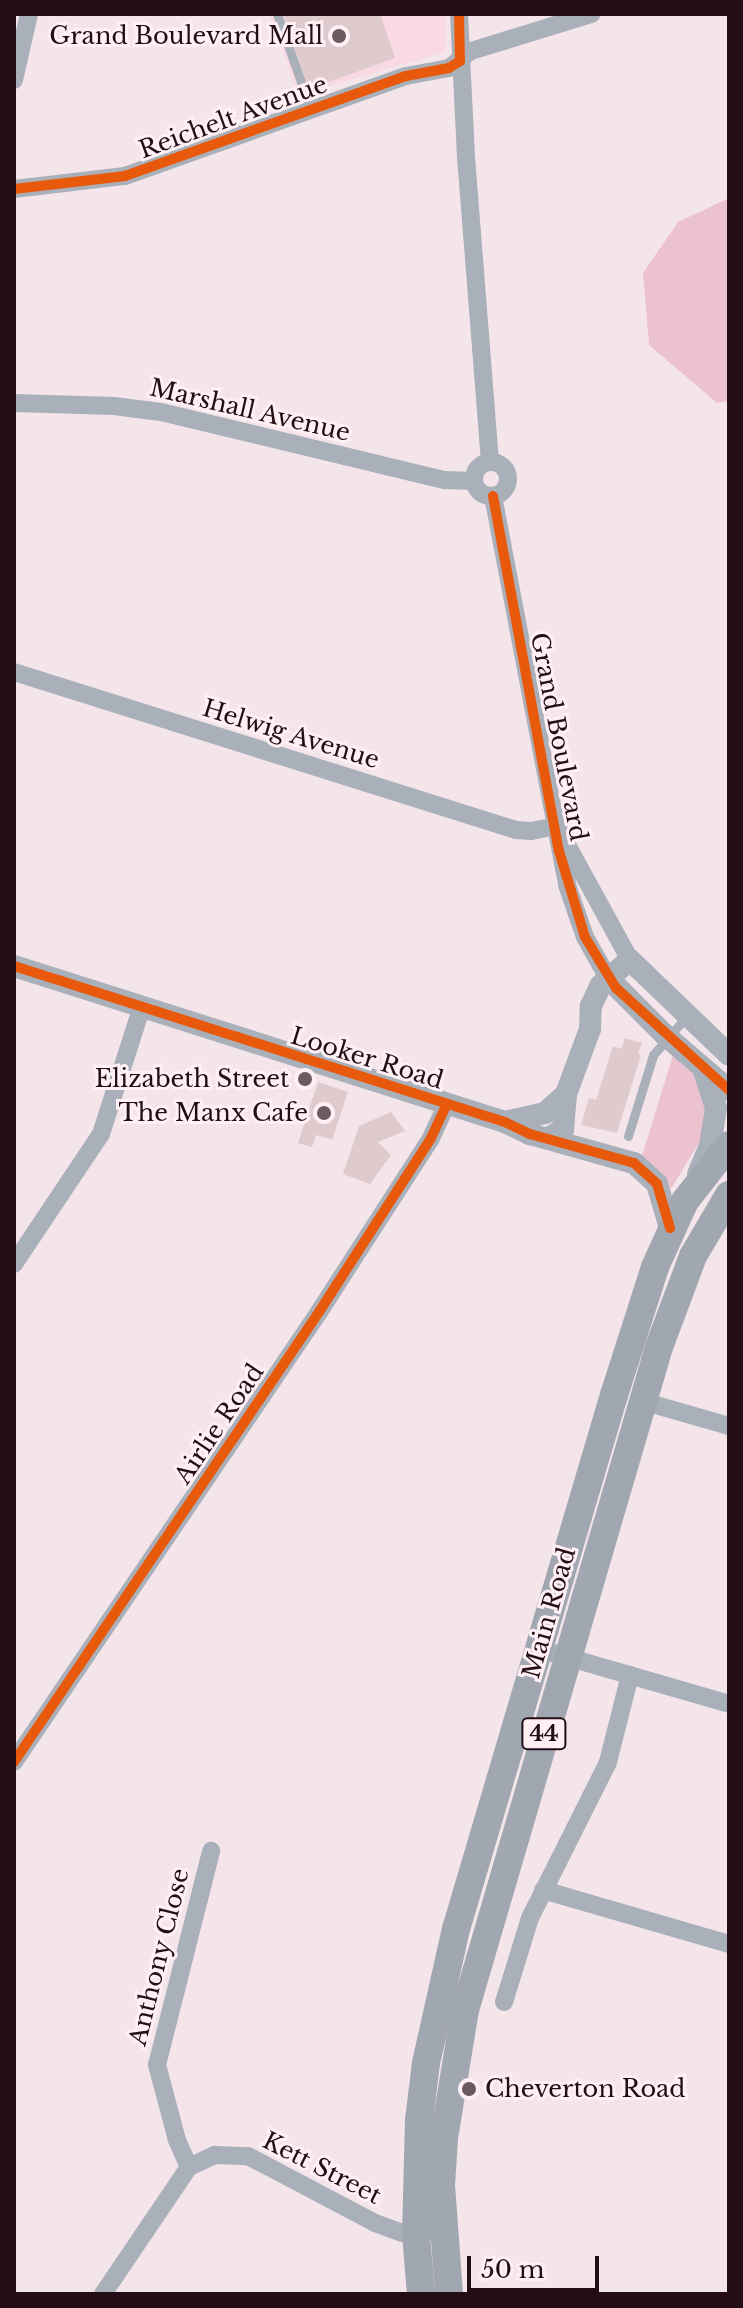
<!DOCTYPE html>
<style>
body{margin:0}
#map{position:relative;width:743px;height:2308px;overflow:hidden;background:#f4e5ea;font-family:"Libre Baskerville",serif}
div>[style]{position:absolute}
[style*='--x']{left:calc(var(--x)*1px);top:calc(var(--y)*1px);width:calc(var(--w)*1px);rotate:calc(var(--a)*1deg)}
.built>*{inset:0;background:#f9d9e3}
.green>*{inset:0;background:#edc2d0}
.building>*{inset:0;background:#dfcbcd}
.service>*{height:9px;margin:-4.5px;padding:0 4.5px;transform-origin:4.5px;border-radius:4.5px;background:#a9b0ba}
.minor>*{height:18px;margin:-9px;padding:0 9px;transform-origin:9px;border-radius:9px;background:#a9b0ba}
.minor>.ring{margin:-9px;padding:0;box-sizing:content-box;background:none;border:18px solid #a9b0ba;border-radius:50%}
.tertiary>*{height:22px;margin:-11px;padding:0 11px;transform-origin:11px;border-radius:11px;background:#a9b0ba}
.primary>*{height:28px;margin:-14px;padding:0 14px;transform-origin:14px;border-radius:14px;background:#a0a7b0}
.cycleway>*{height:10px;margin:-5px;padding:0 5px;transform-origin:5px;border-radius:5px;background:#e8590c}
.dots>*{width:22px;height:22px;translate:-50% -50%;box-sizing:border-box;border:4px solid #fef0f4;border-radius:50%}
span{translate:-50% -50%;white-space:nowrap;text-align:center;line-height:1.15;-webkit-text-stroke:6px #fef0f4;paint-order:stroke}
.shield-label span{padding:2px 6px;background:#fef0f4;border:2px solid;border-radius:6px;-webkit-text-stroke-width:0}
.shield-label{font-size:22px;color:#240d16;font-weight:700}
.poi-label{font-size:24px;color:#240d16}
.right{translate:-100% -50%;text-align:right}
.left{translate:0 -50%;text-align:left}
.street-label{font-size:24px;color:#240d16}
.frame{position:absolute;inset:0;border:16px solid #240d16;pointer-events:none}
.scale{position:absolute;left:467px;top:2256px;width:132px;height:36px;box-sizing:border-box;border:4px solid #240d16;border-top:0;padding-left:10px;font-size:24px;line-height:28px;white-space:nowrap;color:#240d16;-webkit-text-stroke:6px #fef0f4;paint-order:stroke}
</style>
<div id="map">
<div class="built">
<div style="clip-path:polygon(270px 14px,445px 14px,445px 52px,298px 95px)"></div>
</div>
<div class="green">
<div style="clip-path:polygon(729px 198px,729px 401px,717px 403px,649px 345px,643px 273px,678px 222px)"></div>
<div style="clip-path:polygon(673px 1055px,695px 1073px,707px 1095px,703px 1136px,671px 1189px,663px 1174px,642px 1156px)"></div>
</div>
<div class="building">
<div style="clip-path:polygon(283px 14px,380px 14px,395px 58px,309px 89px)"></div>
<div style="clip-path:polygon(625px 1038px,642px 1043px,638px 1054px,641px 1055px,617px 1133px,581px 1125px,589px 1098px,596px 1100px,613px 1046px,621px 1049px)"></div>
<div style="clip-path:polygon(318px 1082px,348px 1092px,332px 1140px,316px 1135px,312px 1147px,298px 1143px)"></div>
<div style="clip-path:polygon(391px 1112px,405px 1131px,378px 1142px,391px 1155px,370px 1184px,343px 1174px,359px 1126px)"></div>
</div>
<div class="service">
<div style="--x:277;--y:14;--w:102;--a:70.5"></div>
<div style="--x:628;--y:1136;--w:85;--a:-72.8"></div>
<div style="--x:653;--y:1055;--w:50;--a:-49"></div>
</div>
<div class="minor">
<div style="--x:459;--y:14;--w:143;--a:87.2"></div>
<div style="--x:466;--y:157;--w:305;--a:85.5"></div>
<div style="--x:14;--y:80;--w:68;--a:-77.2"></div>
<div style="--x:14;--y:189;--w:112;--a:-6.7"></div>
<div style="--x:125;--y:176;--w:298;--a:-19.6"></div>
<div style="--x:406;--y:76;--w:44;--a:-10.5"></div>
<div style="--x:449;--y:68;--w:28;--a:-38"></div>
<div style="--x:471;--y:51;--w:126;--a:-17.1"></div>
<div style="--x:14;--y:403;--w:100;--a:1.7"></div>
<div style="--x:114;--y:406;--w:47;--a:7.3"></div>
<div style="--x:161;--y:412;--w:292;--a:13.5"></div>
<div style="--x:445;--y:480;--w:29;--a:2"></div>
<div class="ring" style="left:474px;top:462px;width:16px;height:16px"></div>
<div style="--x:493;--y:496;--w:396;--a:79.2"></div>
<div style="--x:567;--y:885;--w:55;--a:70.9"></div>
<div style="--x:585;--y:937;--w:47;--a:60.7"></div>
<div style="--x:14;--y:672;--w:526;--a:17.47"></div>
<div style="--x:516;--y:830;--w:15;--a:4"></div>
<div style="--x:531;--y:831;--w:25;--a:-11"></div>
<div style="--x:560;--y:832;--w:146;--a:61.3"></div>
<div style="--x:14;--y:1264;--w:156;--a:-56.2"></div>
<div style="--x:101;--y:1134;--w:134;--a:-72.2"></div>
<div style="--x:642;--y:1401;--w:91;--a:16"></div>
<div style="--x:539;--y:1649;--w:198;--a:16.1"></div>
<div style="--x:14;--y:1762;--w:544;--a:-55.87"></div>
<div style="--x:319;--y:1312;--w:207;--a:-57.2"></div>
<div style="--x:431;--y:1138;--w:38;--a:-65"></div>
<div style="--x:543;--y:1890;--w:194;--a:16.2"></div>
<div style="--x:504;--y:2002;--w:88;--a:-72.8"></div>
<div style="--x:530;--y:1918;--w:174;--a:-63.4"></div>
<div style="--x:608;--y:1762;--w:90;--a:-75.8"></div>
<div style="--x:189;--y:2167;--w:30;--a:-114"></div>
<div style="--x:177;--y:2140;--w:78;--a:-104.9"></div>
<div style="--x:157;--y:2065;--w:221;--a:-75.8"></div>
<div style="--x:103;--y:2294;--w:153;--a:-55.9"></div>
<div style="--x:189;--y:2167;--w:29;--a:-25"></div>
<div style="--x:215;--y:2155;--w:33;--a:2"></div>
<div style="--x:248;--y:2156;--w:144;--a:27.8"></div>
<div style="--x:375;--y:2223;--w:29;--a:20"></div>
<div style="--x:402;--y:2233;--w:23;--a:2"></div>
</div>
<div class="tertiary">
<div style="--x:14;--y:966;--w:515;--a:17.63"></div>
<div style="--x:505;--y:1122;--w:28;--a:26"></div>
<div style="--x:530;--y:1134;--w:108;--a:15.6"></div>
<div style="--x:634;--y:1163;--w:31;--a:42"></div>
<div style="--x:657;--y:1184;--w:46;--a:73.5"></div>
<div style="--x:608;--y:978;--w:81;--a:45"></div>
<div style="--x:665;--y:1035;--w:84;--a:40.7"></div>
<div style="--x:505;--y:1122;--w:41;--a:-12.7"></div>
<div style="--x:545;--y:1113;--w:28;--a:-42"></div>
<div style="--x:549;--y:1138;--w:17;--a:-33"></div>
<div style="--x:563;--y:1129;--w:35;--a:-85"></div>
<div style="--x:566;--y:1094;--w:69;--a:-69.7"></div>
<div style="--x:590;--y:1029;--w:23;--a:-88"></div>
<div style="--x:591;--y:1006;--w:23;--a:-65"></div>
<div style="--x:601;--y:985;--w:38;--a:-41"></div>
<div style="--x:630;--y:960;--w:137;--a:43.8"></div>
<div style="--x:698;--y:1174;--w:30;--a:-67"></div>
<div style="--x:710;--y:1146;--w:38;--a:-81"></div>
<div style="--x:716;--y:1108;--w:40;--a:-108"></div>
</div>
<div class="primary">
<div style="--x:421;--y:2294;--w:60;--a:-94.8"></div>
<div style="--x:416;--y:2234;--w:114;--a:-88.5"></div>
<div style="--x:419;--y:2120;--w:57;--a:-83"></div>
<div style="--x:426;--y:2063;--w:137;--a:-77.4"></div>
<div style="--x:456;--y:1929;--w:557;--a:-73.52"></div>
<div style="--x:614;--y:1395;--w:134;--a:-72.2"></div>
<div style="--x:655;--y:1267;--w:72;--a:-65.6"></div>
<div style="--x:685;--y:1201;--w:71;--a:-51.8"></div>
<div style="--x:449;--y:2294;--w:109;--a:-94.2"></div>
<div style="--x:441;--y:2185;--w:47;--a:-86.3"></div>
<div style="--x:444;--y:2138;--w:130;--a:-80.7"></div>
<div style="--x:465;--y:2010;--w:691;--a:-73.69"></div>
<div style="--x:659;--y:1347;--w:97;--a:-69.5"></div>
<div style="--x:693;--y:1256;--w:71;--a:-59.5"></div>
</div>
<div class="cycleway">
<div style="--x:14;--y:189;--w:112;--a:-6.7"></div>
<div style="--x:125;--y:176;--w:298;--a:-19.6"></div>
<div style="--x:406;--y:76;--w:44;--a:-10.5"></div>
<div style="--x:449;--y:68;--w:13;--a:-32"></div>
<div style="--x:460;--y:61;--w:47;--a:-91.2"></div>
<div style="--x:493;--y:496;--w:361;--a:79.5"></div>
<div style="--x:559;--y:851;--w:90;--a:73.2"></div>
<div style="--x:585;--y:937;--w:60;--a:58.7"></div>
<div style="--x:616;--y:988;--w:152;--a:42.1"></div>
<div style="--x:14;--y:966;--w:515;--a:17.63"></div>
<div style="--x:505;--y:1122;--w:28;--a:26"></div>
<div style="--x:530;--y:1134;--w:108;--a:15.6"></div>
<div style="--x:634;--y:1163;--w:31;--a:42"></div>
<div style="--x:657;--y:1184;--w:46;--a:73.5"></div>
<div style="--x:14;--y:1762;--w:544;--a:-55.87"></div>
<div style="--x:319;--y:1312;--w:207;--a:-57.2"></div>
<div style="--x:431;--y:1138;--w:38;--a:-65"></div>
</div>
<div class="dots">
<div style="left:339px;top:36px;background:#6d5960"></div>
<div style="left:305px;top:1079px;background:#6d5960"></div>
<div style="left:324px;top:1113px;background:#6d5960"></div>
<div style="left:469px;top:2089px;background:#6d5960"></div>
</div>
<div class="shield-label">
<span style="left:544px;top:1734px">44</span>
</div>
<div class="poi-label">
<span class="right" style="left:323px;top:36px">Grand Boulevard Mall</span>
<span class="right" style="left:289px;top:1079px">Elizabeth Street</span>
<span class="right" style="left:308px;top:1113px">The Manx Cafe</span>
<span class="left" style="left:485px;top:2089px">Cheverton Road</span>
</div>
<div class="street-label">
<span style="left:233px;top:117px;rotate:-20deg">Reichelt Avenue</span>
<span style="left:250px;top:410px;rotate:13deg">Marshall Avenue</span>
<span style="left:291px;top:734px;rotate:17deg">Helwig Avenue</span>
<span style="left:559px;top:737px;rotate:79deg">Grand Boulevard</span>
<span style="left:367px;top:1058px;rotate:17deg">Looker Road</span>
<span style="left:219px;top:1424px;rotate:-56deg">Airlie Road</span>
<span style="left:549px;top:1613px;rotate:-74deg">Main Road</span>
<span style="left:159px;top:1957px;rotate:-76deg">Anthony Close</span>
<span style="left:322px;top:2168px;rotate:27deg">Kett Street</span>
</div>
<div class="frame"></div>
<div class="scale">50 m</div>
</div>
